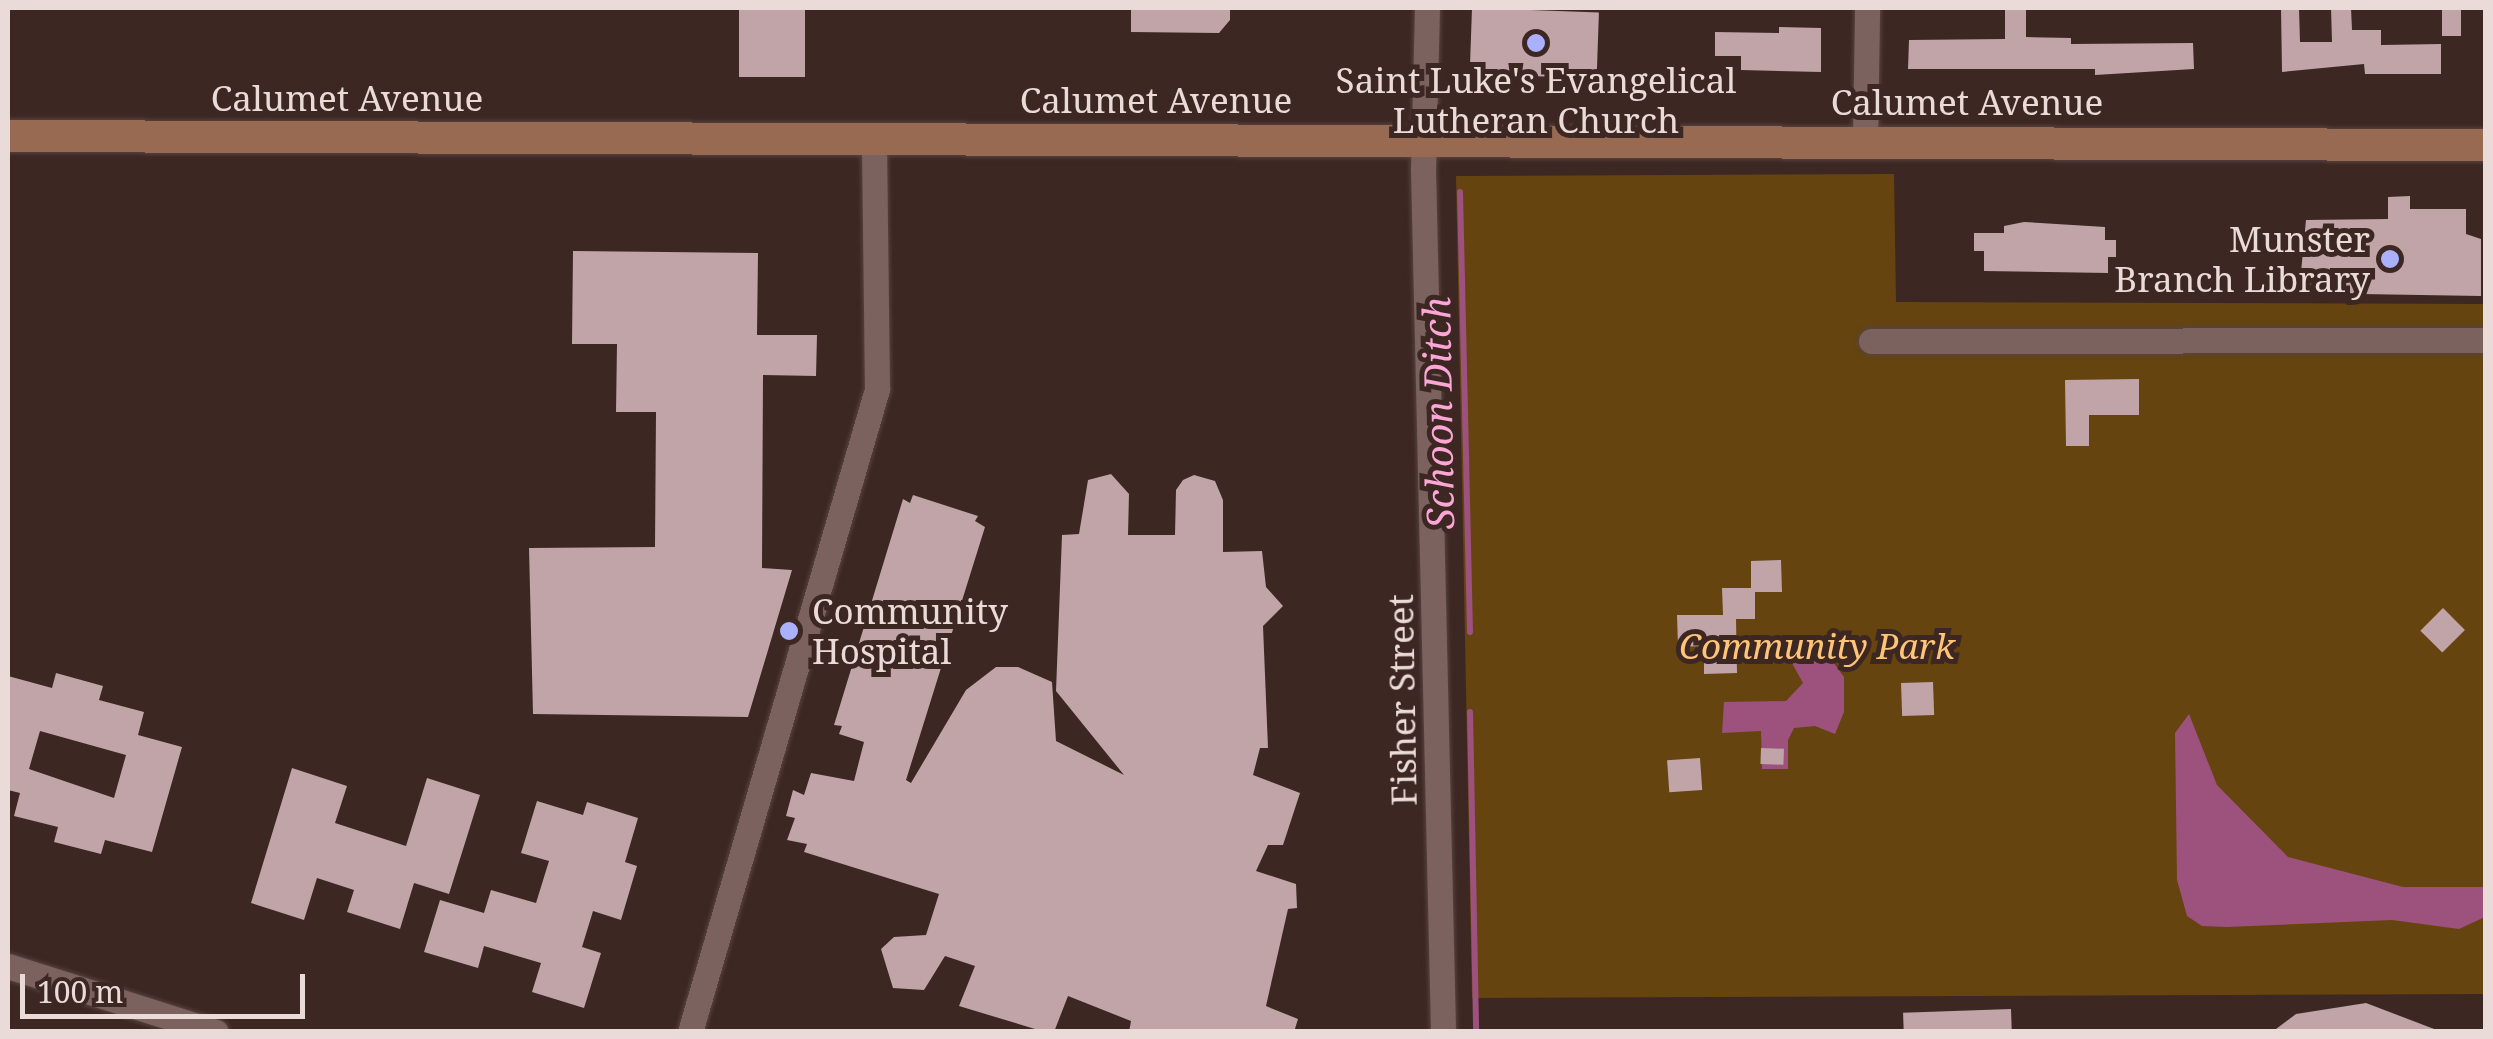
<!DOCTYPE html>
<style>
body{margin:0}
#map{position:relative;width:2493px;height:1039px;overflow:hidden;background:#3d2723;font-family:"Noto Serif",serif}
div>[style]{position:absolute}
[style*='--x']{left:calc(var(--x)*1px);top:calc(var(--y)*1px);width:calc(var(--w)*1px);rotate:calc(var(--a)*1deg)}
.green>*{inset:0;background:#654410}
.water>*{inset:0;background:#9d517d}
.stream>*{height:6px;margin:-3px;padding:0 3px;transform-origin:3px;border-radius:3px;background:#9d517d}
.building>*{inset:0;background:#c0a4a8;transform-origin:0 0}
.roads{filter:drop-shadow(0 0 2px #574441) drop-shadow(0 0 2px #574441)}
.minor>*{height:25px;margin:-12.5px;padding:0 12.5px;transform-origin:12.5px;border-radius:12.5px;background:#7c625e}
.major>*{height:32px;margin:-16px;padding:0 16px;transform-origin:16px;border-radius:16px;background:#996a52}
.dots>*{width:28px;height:28px;translate:-50% -50%;box-sizing:border-box;border:5px solid #3d2723;border-radius:50%}
span{translate:-50% -50%;white-space:nowrap;text-align:center;line-height:1.15;-webkit-text-stroke:10px #3d2723;paint-order:stroke}
.poi-label{font-size:35px;color:#eadbd8}
.right{translate:-100% -50%;text-align:right}
.left{translate:0 -50%;text-align:left}
.street-label{font-size:35px;color:#eadbd8}
.park-label{font-size:35px;color:#fec578;font-style:italic}
.water-label{font-size:38px;color:#fba6d5;font-style:italic}
.frame{position:absolute;inset:0;border:10px solid #eadbd8;pointer-events:none}
.scale{position:absolute;left:20px;top:974px;width:285px;height:45px;box-sizing:border-box;border:5px solid #eadbd8;border-top:0;padding-left:12px;font-size:30px;line-height:35px;white-space:nowrap;color:#eadbd8;-webkit-text-stroke:8px #3d2723;paint-order:stroke}
</style>
<div id="map">
<div class="green">
<div style="clip-path:polygon(1894px 174px,1896px 302px,2485px 304px,2485px 994px,1472px 998px,1456px 176px)"></div>
</div>
<div class="water">
<div style="clip-path:polygon(1807px 648px,1828px 655px,1844px 677px,1844px 712px,1835px 734px,1815px 726px,1794px 728px,1788px 740px,1788px 769px,1762px 769px,1761px 731px,1722px 733px,1724px 702px,1786px 701px,1803px 683px,1787px 654px)"></div>
<div style="clip-path:polygon(2189px 714px,2217px 785px,2288px 857px,2403px 887px,2485px 887px,2485px 917px,2459px 929px,2392px 920px,2227px 927px,2202px 926px,2187px 916px,2177px 880px,2175px 733px)"></div>
</div>
<div class="stream">
<div style="--x:1460;--y:192;--w:440;--a:88.7"></div>
<div style="--x:1470;--y:712;--w:320;--a:88.9"></div>
</div>
<div class="building">
<div style="left:739px;top:8px;width:66px;height:69px"></div>
<div style="clip-path:polygon(1131px 8px,1230px 8px,1230px 20px,1219px 33px,1131px 32px)"></div>
<div style="left:1472px;top:8px;width:127px;height:66px;rotate:2deg"></div>
<div style="clip-path:polygon(2005px 8px,2026px 8px,2026px 37px,2071px 38px,2071px 44px,2193px 43px,2194px 69px,2095px 75px,2095px 69px,1908px 69px,1909px 40px,2005px 39px)"></div>
<div style="clip-path:polygon(2281px 8px,2299px 8px,2300px 42px,2332px 42px,2331px 8px,2351px 8px,2352px 30px,2381px 30px,2381px 45px,2441px 44px,2441px 74px,2365px 74px,2364px 64px,2282px 72px)"></div>
<div style="left:2442px;top:8px;width:19px;height:28px"></div>
<div style="clip-path:polygon(1779px 27px,1821px 28px,1821px 72px,1741px 70px,1741px 56px,1715px 56px,1715px 32px,1779px 33px)"></div>
<div style="clip-path:polygon(2410px 196px,2410px 209px,2466px 209px,2466px 234px,2481px 239px,2481px 296px,2299px 293px,2306px 220px,2388px 219px,2388px 197px)"></div>
<div style="clip-path:polygon(2024px 222px,2105px 227px,2105px 240px,2116px 240px,2116px 257px,2108px 257px,2108px 273px,1984px 271px,1984px 251px,1974px 251px,1974px 233px,2004px 233px,2004px 226px)"></div>
<div style="clip-path:polygon(573px 251px,758px 253px,757px 335px,817px 335px,816px 376px,763px 375px,762px 568px,792px 570px,748px 717px,533px 714px,529px 548px,655px 547px,656px 412px,616px 412px,617px 344px,572px 344px)"></div>
<div style="clip-path:polygon(2139px 379px,2139px 415px,2089px 415px,2089px 446px,2066px 446px,2065px 380px)"></div>
<div style="clip-path:polygon(1111px 474px,1129px 494px,1128px 535px,1175px 535px,1176px 490px,1183px 480px,1194px 475px,1215px 481px,1223px 500px,1223px 552px,1262px 551px,1266px 587px,1283px 606px,1263px 626px,1268px 748px,1260px 748px,1253px 775px,1300px 793px,1283px 845px,1268px 845px,1256px 871px,1296px 884px,1297px 908px,1288px 909px,1266px 1006px,1298px 1019px,1294px 1032px,1129px 1032px,1131px 1021px,1068px 996px,1054px 1032px,1045px 1032px,959px 1006px,975px 966px,945px 956px,924px 990px,893px 988px,881px 949px,894px 937px,926px 935px,939px 894px,804px 852px,807px 844px,787px 840px,795px 818px,786px 816px,793px 790px,804px 795px,811px 773px,854px 781px,864px 742px,839px 734px,842px 726px,834px 725px,903px 499px,910px 503px,913px 495px,978px 516px,975px 521px,985px 527px,906px 780px,911px 783px,966px 690px,996px 667px,1018px 667px,1052px 682px,1056px 741px,1124px 775px,1056px 691px,1062px 535px,1079px 534px,1088px 480px)"></div>
<div style="clip-path:polygon(1781px 560px,1782px 592px,1755px 592px,1755px 619px,1736px 619px,1737px 673px,1704px 674px,1704px 646px,1678px 647px,1677px 615px,1723px 615px,1722px 588px,1751px 588px,1751px 561px)"></div>
<div style="left:2443px;top:608px;width:31px;height:32px;rotate:45deg"></div>
<div style="clip-path:polygon(evenodd,56px 673px,103px 686px,99px 700px,144px 712px,138px 735px,182px 747px,152px 852px,105px 840px,101px 854px,54px 842px,58px 827px,14px 816px,20px 793px,8px 790px,8px 676px,52px 688px,56px 673px,40px 731px,126px 755px,114px 798px,29px 769px,40px 731px)"></div>
<div style="left:1933px;top:682px;width:33px;height:32px;rotate:88deg"></div>
<div style="left:1761px;top:748px;width:23px;height:16px;rotate:2deg"></div>
<div style="left:1700px;top:758px;width:32px;height:33px;rotate:86deg"></div>
<div style="clip-path:polygon(292px 768px,347px 786px,335px 823px,406px 846px,427px 778px,480px 795px,449px 894px,414px 883px,400px 929px,347px 912px,354px 890px,317px 878px,304px 920px,251px 903px)"></div>
<div style="clip-path:polygon(537px 801px,583px 815px,587px 802px,638px 818px,625px 862px,637px 866px,621px 920px,593px 911px,582px 947px,601px 953px,584px 1008px,532px 992px,541px 963px,484px 946px,478px 968px,424px 952px,440px 900px,484px 913px,491px 890px,536px 903px,549px 861px,521px 853px)"></div>
<div style="clip-path:polygon(2366px 1003px,2442px 1032px,2272px 1032px,2296px 1014px)"></div>
<div style="left:2011px;top:1009px;width:23px;height:108px;rotate:88deg"></div>
</div>
<div class="roads">
<div class="minor">
<div style="--x:1427;--y:8;--w:161;--a:91.4"></div>
<div style="--x:1423;--y:169;--w:863;--a:88.67"></div>
<div style="--x:1865;--y:142;--w:134;--a:-89.1"></div>
<div style="--x:1871;--y:341;--w:615;--a:-0.09"></div>
<div style="--x:8;--y:966;--w:218;--a:17.6"></div>
<div style="--x:690;--y:1032;--w:670;--a:-73.78"></div>
<div style="--x:877;--y:389;--w:249;--a:-90.7"></div>
</div>
<div class="major">
<div style="--x:8;--y:136;--w:2478;--a:0.21"></div>
</div>
</div>
<div class="dots">
<div style="left:1536px;top:43px;background:#aab0fb"></div>
<div style="left:2390px;top:259px;background:#aab0fb"></div>
<div style="left:789px;top:631px;background:#aab0fb"></div>
</div>
<div class="poi-label">
<span style="left:1536px;top:100px">Saint Luke's Evangelical<br>Lutheran Church</span>
<span class="right" style="left:2370px;top:259px">Munster<br>Branch Library</span>
<span class="left" style="left:812px;top:631px">Community<br>Hospital</span>
</div>
<div class="street-label">
<span style="left:347px;top:98px">Calumet Avenue</span>
<span style="left:1156px;top:100px">Calumet Avenue</span>
<span style="left:1967px;top:102px">Calumet Avenue</span>
<span style="left:1402px;top:700px;rotate:-91deg">Fisher Street</span>
</div>
<div class="park-label">
<span style="left:1817px;top:646px">Community Park</span>
</div>
<div class="water-label">
<span style="left:1438px;top:413px;rotate:-91deg">Schoon Ditch</span>
</div>
<div class="frame"></div>
<div class="scale">100 m</div>
</div>
